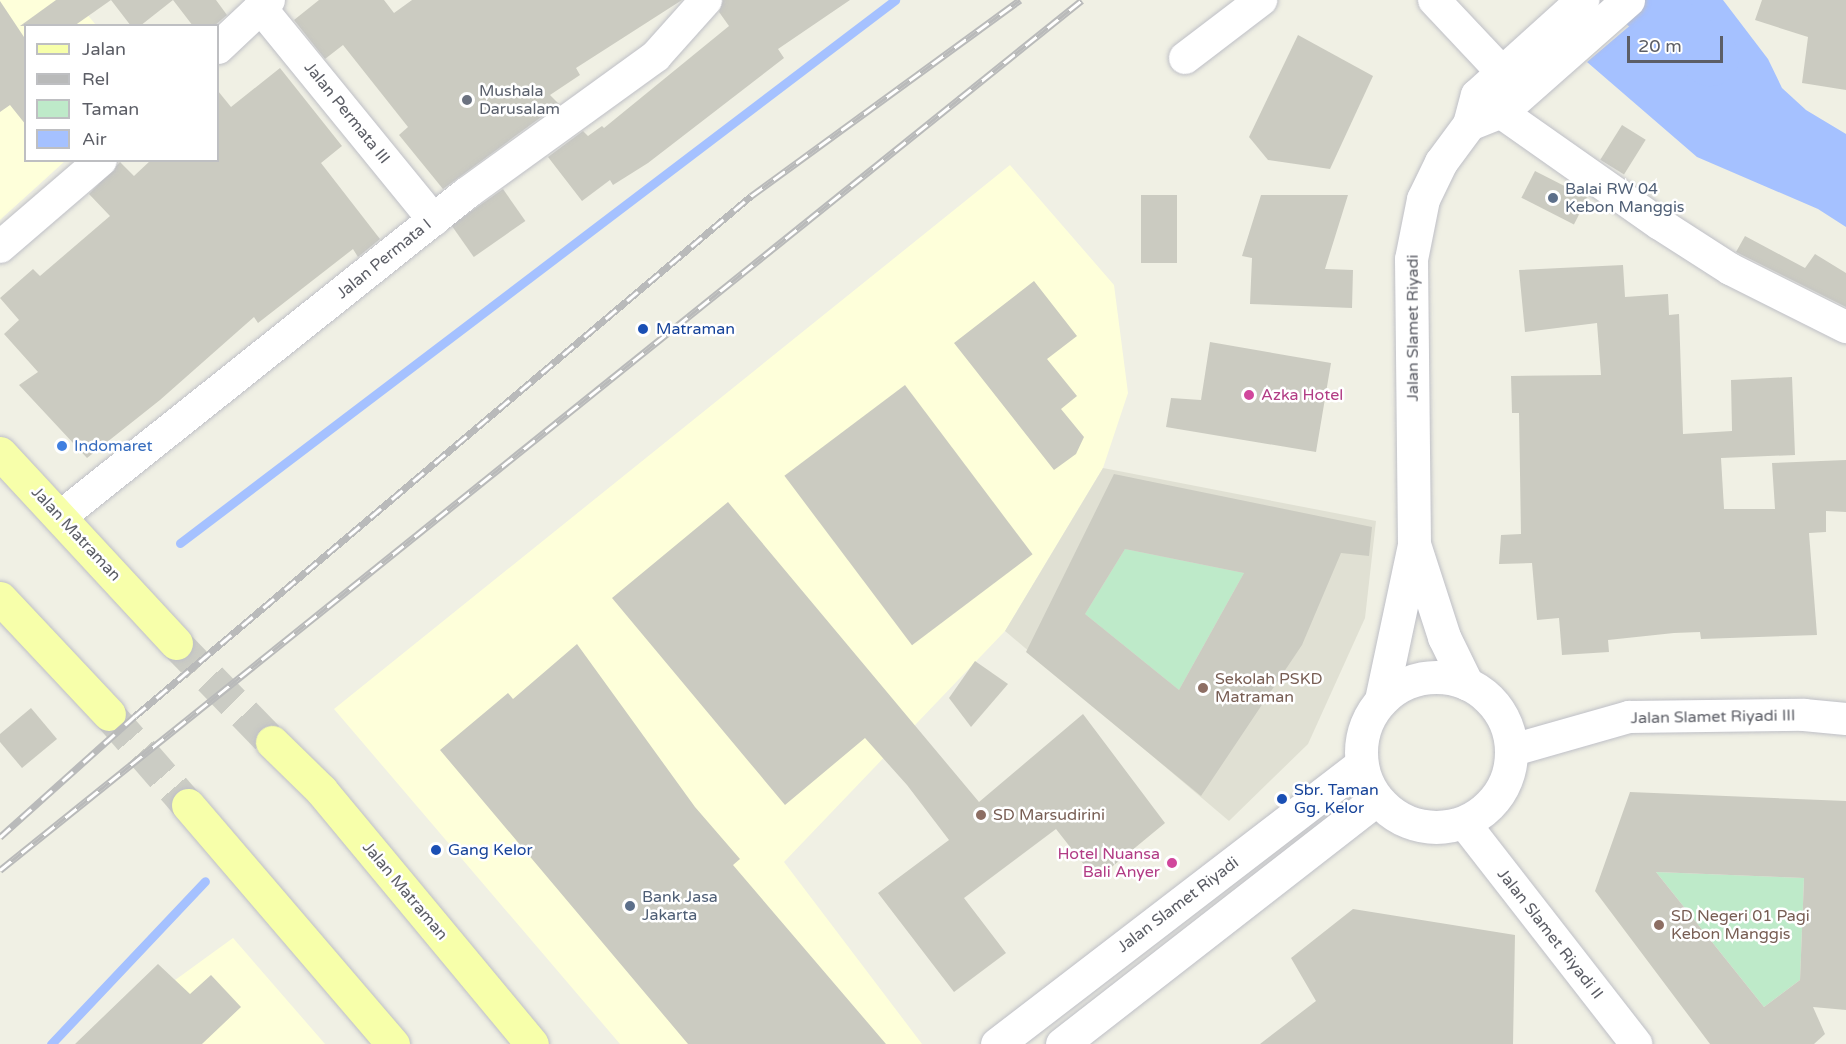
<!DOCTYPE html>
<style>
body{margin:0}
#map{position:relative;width:1846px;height:1044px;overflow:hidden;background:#f0f0e4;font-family:"Varela Round",sans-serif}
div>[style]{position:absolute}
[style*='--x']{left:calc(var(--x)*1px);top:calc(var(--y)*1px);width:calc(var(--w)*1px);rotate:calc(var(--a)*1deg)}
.commercial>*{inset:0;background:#feffda}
.education>*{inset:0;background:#e0e0d3}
.green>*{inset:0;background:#beeac9}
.water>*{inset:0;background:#a5c1ff}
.stream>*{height:9px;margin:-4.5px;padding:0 4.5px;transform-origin:4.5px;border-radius:4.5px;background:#a5c1ff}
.river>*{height:57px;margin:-28.5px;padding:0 28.5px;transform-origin:28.5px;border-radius:28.5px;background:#a5c1ff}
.building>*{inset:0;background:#cbcbc1;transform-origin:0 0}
.primary-tunnel>*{height:33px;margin-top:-16.5px;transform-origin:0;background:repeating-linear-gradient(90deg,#cbccc4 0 33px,transparent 0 49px)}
.roads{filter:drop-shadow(0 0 2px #bebfc6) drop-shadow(0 0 2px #bebfc6)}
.street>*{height:32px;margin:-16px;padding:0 16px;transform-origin:16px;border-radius:16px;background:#fff}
.secondary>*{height:33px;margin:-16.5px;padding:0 16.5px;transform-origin:16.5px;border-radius:16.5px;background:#fff}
.secondary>.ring{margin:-16.5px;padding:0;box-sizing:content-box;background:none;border:33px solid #fff;border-radius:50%}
.primary>*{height:33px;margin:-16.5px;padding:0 16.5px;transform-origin:16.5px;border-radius:16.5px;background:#f7ffaa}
.rail>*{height:7px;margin-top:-3.5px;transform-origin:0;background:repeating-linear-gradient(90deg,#fff 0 14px,#b9baba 0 28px);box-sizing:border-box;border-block:2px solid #b9baba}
.dots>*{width:16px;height:16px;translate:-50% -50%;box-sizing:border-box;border:3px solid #fff;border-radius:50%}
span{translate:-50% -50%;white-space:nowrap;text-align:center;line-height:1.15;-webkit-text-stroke:5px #fff;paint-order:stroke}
.worship-label{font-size:16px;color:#5b616d}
.left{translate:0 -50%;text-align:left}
.street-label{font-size:16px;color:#5c5e66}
.service-label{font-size:16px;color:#4e5e75}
.transit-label{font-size:16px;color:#164399}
.hotel-label{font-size:16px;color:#b23c85}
.right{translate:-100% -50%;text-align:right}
.shop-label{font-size:16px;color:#366cbe}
.education-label{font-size:16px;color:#785e54}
.legend{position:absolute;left:24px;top:24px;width:195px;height:138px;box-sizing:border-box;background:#fff;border:2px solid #bebfc2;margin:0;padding:8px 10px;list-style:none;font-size:18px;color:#5c5e66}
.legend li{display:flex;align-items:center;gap:12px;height:30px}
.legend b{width:30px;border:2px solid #bebfc2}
.scale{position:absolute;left:1627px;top:36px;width:96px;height:27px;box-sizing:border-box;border:3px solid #5c5e66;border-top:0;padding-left:8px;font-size:18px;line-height:21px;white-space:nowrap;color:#5c5e66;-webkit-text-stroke:4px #fff;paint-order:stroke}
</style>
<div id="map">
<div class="commercial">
<div style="clip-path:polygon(0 0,75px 0,96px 25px,26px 26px,26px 160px,65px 161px,0 220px)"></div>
<div style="clip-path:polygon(1010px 165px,1114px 285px,1128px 393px,1103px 468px,1005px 631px,784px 862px,922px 1044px,620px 1044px,334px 709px)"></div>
<div style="clip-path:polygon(233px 938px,325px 1044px,87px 1044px)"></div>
</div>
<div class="education">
<div style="clip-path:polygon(1103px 468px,1376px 521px,1365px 618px,1308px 744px,1229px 821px,1005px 631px)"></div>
</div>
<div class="green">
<div style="clip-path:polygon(1125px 549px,1244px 573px,1179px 690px,1085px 614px)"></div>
<div style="clip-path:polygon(1656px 872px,1804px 878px,1800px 980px,1764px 1007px)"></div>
</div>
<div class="water">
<div style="clip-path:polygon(1660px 0,1723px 0,1768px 59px,1782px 88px,1806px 110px,1846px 134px,1846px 227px,1818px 209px,1697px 157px,1587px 62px)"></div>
</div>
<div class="stream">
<div style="--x:180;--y:543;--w:898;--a:-37.21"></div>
<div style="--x:51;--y:1044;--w:224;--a:-46.6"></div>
</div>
<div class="river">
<div style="--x:1642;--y:0;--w:89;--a:40"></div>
</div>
<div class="building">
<div style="clip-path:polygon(56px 0,111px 0,74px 26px,20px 26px)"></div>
<div style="clip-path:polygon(111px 0,216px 0,227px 15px,214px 26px,193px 26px,173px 0,140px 26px,131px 26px)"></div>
<div style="clip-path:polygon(319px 0,384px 0,394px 13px,412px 0,682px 0,576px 68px,580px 75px,550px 95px,559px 104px,443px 189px,399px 135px,408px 127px,343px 45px,325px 59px,294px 20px)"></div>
<div style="clip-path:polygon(723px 0,850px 0,778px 49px,784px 58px,648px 163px,613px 185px,610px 180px,582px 201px,548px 157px,583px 131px,588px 136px,602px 126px,604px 128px,729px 26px,719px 12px)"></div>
<div style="clip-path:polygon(1762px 0,1846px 0,1846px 90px,1802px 83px,1808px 37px,1755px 20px)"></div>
<div style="clip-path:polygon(0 1px,26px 40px,26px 125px,10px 105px,0 112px)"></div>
<div style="clip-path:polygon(1298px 35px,1373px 76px,1330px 169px,1268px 160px,1249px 137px)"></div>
<div style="clip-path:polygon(280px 68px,342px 146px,321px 163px,380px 239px,358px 257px,353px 249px,258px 323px,254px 317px,160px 400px,87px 458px,19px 385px,38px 372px,4px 334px,19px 320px,0 298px,33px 269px,40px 276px,110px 216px,89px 194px,120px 162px,134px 176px,151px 160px,218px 160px,218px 91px,231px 107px)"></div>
<div style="left:1622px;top:125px;width:28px;height:41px;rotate:32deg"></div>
<div style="left:1535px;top:171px;width:59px;height:30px;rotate:27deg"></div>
<div style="left:503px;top:189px;width:39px;height:63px;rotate:55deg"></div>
<div style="left:1141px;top:195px;width:36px;height:68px"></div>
<div style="clip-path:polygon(1261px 195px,1348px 195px,1325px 269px,1353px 270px,1352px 308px,1250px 304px,1252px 258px,1242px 256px)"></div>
<div style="clip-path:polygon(1745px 236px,1805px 268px,1815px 254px,1846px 273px,1846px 307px,1736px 252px)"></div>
<div style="clip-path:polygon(1623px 265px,1625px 297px,1668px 294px,1669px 315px,1679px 314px,1683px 434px,1732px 431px,1731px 380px,1792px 377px,1795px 455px,1721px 458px,1724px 509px,1775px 509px,1772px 463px,1846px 460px,1846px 512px,1826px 511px,1826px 532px,1809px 533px,1817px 635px,1701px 639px,1700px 632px,1674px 633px,1608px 640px,1609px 652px,1562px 655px,1559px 618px,1537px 620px,1532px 563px,1499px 564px,1501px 535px,1521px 534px,1519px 413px,1512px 413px,1511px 376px,1601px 375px,1597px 323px,1525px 332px,1519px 270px)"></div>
<div style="clip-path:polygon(1034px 281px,1077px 336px,1047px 359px,1077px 396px,1061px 409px,1084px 437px,1076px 454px,1054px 470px,954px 343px)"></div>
<div style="clip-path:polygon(1210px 342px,1331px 363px,1316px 452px,1166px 427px,1171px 398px,1201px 400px)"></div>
<div style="left:905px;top:385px;width:212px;height:151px;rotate:53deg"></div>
<div style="clip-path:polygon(evenodd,1114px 474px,1372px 527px,1369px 556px,1341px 553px,1302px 645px,1201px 796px,1026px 652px,1114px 474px,1125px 549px,1244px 573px,1179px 690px,1085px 614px,1125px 549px)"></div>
<div style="clip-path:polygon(728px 502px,979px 802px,1083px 714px,1165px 823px,1096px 880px,1056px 829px,964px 898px,1006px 953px,954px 992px,878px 893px,949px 840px,907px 785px,865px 738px,785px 805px,612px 598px)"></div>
<div style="clip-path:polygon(577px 644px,695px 807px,740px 859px,733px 865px,886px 1044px,688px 1044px,440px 750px,508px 693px,513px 699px)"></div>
<div style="clip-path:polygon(975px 661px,1008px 684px,971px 727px,949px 698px)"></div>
<div style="clip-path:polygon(31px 708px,57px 739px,22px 768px,0 742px,0 734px)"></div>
<div style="clip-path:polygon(evenodd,1630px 792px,1846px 801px,1846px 1010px,1813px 1007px,1825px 1034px,1814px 1044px,1710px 1044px,1595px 891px,1630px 792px,1656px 872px,1804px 878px,1800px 980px,1764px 1007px,1656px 872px)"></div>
<div style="clip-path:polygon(1353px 909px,1515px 935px,1513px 1044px,1260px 1044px,1316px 1001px,1291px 958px)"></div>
<div style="clip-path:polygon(158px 964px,190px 994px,211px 975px,241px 1007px,202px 1044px,75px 1044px)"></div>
</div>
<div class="primary-tunnel">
<div style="--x:176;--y:643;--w:138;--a:45.9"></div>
<div style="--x:109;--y:714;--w:121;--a:49"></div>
</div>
<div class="roads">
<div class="street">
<div style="--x:1434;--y:0;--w:98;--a:46.7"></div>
<div style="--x:260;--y:7;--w:275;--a:50.8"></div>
<div style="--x:218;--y:48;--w:70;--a:-43.3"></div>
<div style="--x:1185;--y:58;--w:96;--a:-37.3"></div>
<div style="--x:1479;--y:97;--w:221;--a:35.1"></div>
<div style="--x:1660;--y:224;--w:83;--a:32.7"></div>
<div style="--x:1730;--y:269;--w:130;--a:26.6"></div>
<div style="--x:0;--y:247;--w:133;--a:-40.7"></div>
<div style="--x:60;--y:517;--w:520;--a:-38.52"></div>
<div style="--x:467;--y:193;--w:233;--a:-35.9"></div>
<div style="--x:656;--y:56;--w:75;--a:-48.2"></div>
<div style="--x:1513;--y:750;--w:121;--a:-15.9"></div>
<div style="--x:1629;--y:717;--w:175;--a:-0.7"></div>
<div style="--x:1804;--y:715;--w:42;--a:5.4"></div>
<div style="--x:1465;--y:824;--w:279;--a:52.1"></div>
</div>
<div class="secondary">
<div style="--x:1469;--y:124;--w:35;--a:-22"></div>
<div style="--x:1502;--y:111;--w:168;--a:-41.4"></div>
<div style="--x:1415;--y:547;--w:95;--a:72.1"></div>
<div style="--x:1444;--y:637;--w:52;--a:63.9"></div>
<div class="ring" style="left:1361px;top:677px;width:117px;height:117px"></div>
<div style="--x:1381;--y:700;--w:158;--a:-78"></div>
<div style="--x:1414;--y:545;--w:286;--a:-90.6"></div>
<div style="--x:1411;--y:259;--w:61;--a:-78.7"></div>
<div style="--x:1423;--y:199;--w:41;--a:-64.1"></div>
<div style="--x:1441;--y:162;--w:47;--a:-53.6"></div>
<div style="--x:1469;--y:124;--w:30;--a:-75"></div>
<div style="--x:1477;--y:95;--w:142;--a:-42.1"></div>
<div style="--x:997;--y:1044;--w:458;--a:-37.5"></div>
<div style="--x:1062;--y:1044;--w:397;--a:-37.9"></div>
</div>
<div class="primary">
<div style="--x:0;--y:453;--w:259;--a:47.2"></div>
<div style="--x:0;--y:598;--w:159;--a:46.8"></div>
<div style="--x:272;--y:742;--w:69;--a:44.4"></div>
<div style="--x:321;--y:790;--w:330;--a:50.3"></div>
<div style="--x:188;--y:805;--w:315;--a:49.4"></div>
</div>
</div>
<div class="rail">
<div style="--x:0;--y:837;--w:181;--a:-41.9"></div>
<div style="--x:135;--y:716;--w:806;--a:-40.17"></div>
<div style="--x:751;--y:196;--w:333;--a:-36.1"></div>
<div style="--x:0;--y:870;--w:1388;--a:-38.8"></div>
</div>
<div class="dots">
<div style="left:467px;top:100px;background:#6b7280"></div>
<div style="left:1553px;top:198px;background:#5c6f8a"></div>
<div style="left:643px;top:329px;background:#1a4fb4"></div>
<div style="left:1249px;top:395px;background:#d1479c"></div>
<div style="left:62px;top:446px;background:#3f7fe0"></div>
<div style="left:1203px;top:688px;background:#8d6e63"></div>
<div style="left:1282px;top:799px;background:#1a4fb4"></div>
<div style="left:981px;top:815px;background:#8d6e63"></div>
<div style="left:436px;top:850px;background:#1a4fb4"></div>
<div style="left:1172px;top:863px;background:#d1479c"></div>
<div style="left:630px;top:906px;background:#5c6f8a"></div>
<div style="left:1659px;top:925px;background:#8d6e63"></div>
</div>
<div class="worship-label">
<span class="left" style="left:479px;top:100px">Mushala<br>Darusalam</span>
</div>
<div class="street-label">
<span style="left:347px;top:113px;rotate:51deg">Jalan Permata III</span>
<span style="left:384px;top:259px;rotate:-39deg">Jalan Permata I</span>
<span style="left:1413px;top:328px;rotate:-90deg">Jalan Slamet Riyadi</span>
<span style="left:76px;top:534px;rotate:47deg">Jalan Matraman</span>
<span style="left:1713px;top:717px;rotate:-1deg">Jalan Slamet Riyadi III</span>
<span style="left:405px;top:891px;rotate:50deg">Jalan Matraman</span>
<span style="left:1178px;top:905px;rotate:-37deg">Jalan Slamet Riyadi</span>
<span style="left:1550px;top:934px;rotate:52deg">Jalan Slamet Riyadi II</span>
</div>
<div class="service-label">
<span class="left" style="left:1565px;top:198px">Balai RW 04<br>Kebon Manggis</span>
<span class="left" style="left:642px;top:906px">Bank Jasa<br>Jakarta</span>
</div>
<div class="transit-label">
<span class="left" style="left:656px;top:329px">Matraman</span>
<span class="left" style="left:1294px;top:799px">Sbr. Taman<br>Gg. Kelor</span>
<span class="left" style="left:448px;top:850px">Gang Kelor</span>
</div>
<div class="hotel-label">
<span class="left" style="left:1261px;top:395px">Azka Hotel</span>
<span class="right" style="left:1160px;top:863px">Hotel Nuansa<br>Bali Anyer</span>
</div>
<div class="shop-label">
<span class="left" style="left:74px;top:446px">Indomaret</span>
</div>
<div class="education-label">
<span class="left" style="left:1215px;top:688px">Sekolah PSKD<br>Matraman</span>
<span class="left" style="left:993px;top:815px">SD Marsudirini</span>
<span class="left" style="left:1671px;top:925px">SD Negeri 01 Pagi<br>Kebon Manggis</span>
</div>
<ul class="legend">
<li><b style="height:8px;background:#f7ffaa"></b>Jalan</li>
<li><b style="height:8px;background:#b9baba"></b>Rel</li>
<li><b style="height:16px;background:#beeac9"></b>Taman</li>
<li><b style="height:16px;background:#a5c1ff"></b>Air</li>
</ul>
<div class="scale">20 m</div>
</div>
